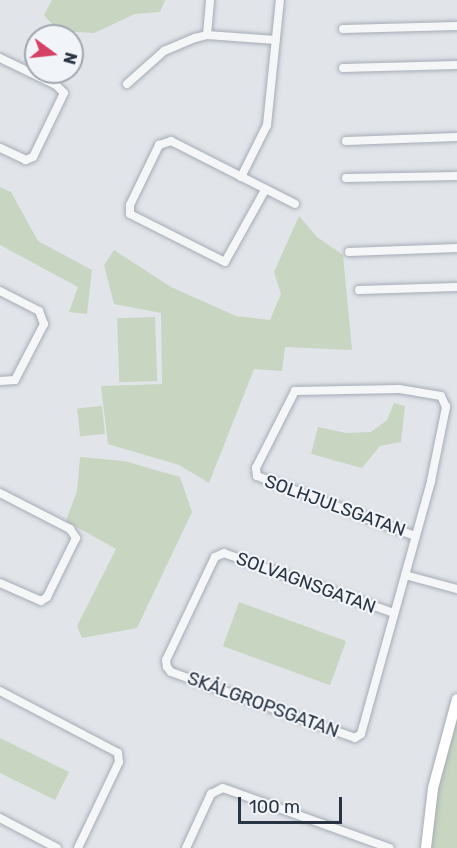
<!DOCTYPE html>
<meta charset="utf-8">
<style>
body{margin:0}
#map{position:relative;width:457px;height:848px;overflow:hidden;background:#e1e5ea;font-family:Rubik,sans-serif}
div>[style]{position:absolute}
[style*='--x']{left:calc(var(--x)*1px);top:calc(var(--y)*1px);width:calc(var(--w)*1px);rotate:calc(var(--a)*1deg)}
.green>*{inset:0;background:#c8d5c1;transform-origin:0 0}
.roads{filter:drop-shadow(0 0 2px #a6acb5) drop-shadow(0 0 2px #a6acb5)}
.street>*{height:8px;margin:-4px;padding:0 4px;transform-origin:4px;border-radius:4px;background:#f4f6f8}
.secondary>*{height:10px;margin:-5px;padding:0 5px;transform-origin:5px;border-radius:5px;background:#fff}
span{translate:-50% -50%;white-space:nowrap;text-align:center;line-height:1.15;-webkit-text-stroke:4.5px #f1f4f8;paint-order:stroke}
.street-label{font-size:18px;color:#283443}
.north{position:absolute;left:24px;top:24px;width:60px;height:60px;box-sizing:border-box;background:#f1f4f8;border:2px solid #a1a7b0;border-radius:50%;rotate:105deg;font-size:16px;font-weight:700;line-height:24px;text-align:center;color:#283443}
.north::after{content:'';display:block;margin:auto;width:21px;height:27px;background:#d54063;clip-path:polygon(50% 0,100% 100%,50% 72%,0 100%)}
.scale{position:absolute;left:238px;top:797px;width:104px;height:27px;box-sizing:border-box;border:3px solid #283443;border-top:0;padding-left:8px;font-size:18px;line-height:21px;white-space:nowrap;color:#283443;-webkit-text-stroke:4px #f1f4f8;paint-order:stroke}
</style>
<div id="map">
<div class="green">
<div style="clip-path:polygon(52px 0,165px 0,160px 12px,135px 14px,94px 33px,58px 31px,44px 15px)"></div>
<div style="clip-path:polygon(0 187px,11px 192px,38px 241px,92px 270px,87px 314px,69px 312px,78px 287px,0 245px)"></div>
<div style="clip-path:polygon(299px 216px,317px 237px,343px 255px,352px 350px,285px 347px,282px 371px,254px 369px,209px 483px,179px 465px,108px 444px,101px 386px,162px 384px,161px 313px,114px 304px,104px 265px,114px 250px,171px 287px,236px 316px,270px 320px,281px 294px,274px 272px)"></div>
<div style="left:155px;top:317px;width:64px;height:38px;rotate:88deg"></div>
<div style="clip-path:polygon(394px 403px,405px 406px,401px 442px,380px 446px,362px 468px,311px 454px,318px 427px,346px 433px,371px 432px,387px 420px)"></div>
<div style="left:102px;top:406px;width:28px;height:25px;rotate:84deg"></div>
<div style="clip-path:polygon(80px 457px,124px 461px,180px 477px,192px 512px,137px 628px,82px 638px,77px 626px,116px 549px,66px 521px,77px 491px)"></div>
<div style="left:239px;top:602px;width:114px;height:47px;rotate:20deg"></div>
<div style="clip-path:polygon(457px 718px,457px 848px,430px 848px,439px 773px)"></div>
<div style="clip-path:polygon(0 738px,69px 772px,55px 800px,0 773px)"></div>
</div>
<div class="roads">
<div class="street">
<div style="--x:343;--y:29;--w:114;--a:-1.5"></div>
<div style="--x:207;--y:35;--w:35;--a:-85"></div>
<div style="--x:0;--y:58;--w:62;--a:25.7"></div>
<div style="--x:56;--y:85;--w:11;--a:45"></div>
<div style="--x:64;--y:93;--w:71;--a:115.8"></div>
<div style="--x:33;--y:157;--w:8;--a:157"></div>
<div style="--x:26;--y:160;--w:29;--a:-155"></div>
<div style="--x:343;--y:68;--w:114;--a:-1.5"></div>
<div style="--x:127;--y:84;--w:50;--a:-41.7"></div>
<div style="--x:164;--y:51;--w:34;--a:-23"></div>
<div style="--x:195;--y:38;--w:12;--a:-14"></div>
<div style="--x:207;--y:35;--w:69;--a:4.1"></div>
<div style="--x:346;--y:141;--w:111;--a:-2.1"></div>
<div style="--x:241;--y:177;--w:58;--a:-63.4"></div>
<div style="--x:267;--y:125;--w:126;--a:-84.1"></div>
<div style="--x:346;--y:178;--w:111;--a:-1"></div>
<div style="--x:265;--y:190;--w:82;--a:119.1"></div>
<div style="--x:225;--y:262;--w:106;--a:-153.2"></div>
<div style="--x:130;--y:214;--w:9;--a:-90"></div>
<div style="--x:130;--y:205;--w:67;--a:-64.2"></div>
<div style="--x:159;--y:145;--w:13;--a:-18"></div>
<div style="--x:171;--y:141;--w:139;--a:26.9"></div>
<div style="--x:349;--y:252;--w:108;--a:-2.1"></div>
<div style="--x:359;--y:290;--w:98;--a:-1.8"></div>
<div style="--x:0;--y:291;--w:44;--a:27.1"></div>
<div style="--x:39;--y:311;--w:14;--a:69"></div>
<div style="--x:44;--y:324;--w:63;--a:117.4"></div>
<div style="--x:15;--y:380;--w:15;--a:176"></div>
<div style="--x:0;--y:493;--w:79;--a:27.2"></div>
<div style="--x:70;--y:529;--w:11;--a:56"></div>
<div style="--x:76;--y:538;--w:66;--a:116.2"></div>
<div style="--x:47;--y:597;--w:7;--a:146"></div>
<div style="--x:41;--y:601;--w:45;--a:-156.3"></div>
<div style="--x:405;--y:575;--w:54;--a:15.1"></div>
<div style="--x:394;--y:613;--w:180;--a:-160.6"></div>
<div style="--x:224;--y:553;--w:10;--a:156"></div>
<div style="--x:215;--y:557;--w:114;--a:115.4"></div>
<div style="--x:166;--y:660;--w:7;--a:82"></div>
<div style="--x:167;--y:667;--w:6;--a:51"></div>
<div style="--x:171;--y:672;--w:195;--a:19.7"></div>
<div style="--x:355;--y:738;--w:7;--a:-34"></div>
<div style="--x:361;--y:734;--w:263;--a:-74.5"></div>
<div style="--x:431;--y:481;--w:76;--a:-78.5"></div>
<div style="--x:446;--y:407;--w:12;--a:-114"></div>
<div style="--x:441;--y:396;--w:43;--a:-170.5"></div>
<div style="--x:399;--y:389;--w:104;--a:178.9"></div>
<div style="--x:295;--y:391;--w:86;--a:116.9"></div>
<div style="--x:256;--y:468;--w:8;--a:83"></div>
<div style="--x:257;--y:476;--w:169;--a:20.8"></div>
<div style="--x:0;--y:691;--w:133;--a:27.7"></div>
<div style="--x:118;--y:753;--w:9;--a:84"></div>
<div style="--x:119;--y:762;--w:95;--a:115.5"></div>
<div style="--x:0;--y:818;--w:64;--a:27.8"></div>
<div style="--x:186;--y:848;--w:60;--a:-65.2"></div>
<div style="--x:211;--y:794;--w:13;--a:-27"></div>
<div style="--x:223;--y:788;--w:177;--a:19.8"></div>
</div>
<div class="secondary">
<div style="--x:426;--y:848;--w:60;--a:-83.3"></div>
<div style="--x:433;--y:788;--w:92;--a:-74.9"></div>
</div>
</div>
<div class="street-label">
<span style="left:335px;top:506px;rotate:20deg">SOLHJULSGATAN</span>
<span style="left:306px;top:583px;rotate:20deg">SOLVAGNSGATAN</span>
<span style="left:263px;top:705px;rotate:20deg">SKÅLGROPSGATAN</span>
</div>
<div class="north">N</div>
<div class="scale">100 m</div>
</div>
